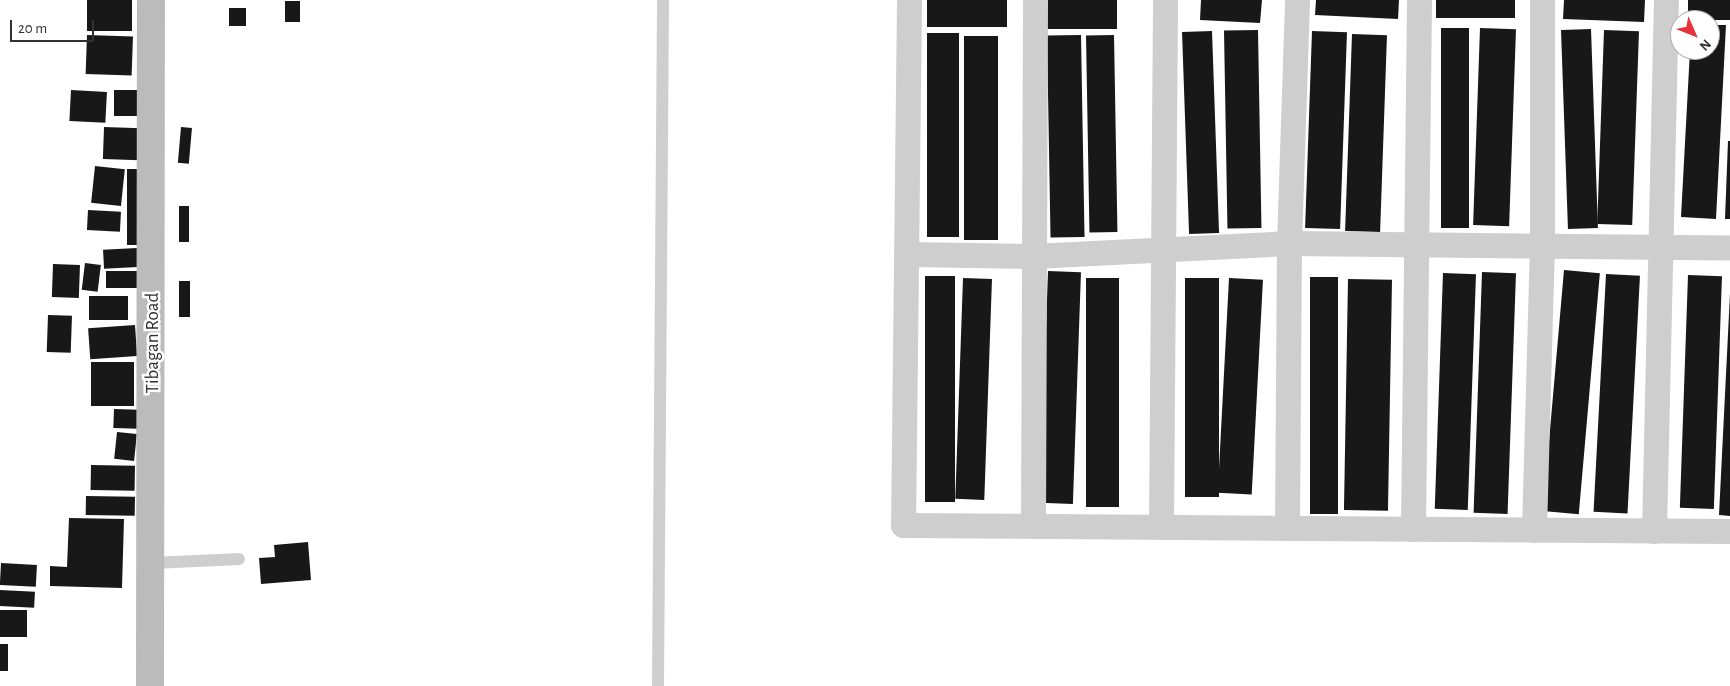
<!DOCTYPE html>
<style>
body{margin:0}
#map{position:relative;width:1730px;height:686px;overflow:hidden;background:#fff;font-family:"Alegreya Sans",sans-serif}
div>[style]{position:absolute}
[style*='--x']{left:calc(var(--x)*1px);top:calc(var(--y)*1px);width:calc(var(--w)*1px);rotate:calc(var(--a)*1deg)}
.building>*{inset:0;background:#181818;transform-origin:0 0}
.service>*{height:12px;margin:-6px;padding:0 6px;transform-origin:6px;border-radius:6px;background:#cecece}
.minor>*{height:25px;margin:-12.5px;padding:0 12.5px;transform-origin:12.5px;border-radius:12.5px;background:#cecece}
.secondary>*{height:28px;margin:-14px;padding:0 14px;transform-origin:14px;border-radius:14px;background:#bbb}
span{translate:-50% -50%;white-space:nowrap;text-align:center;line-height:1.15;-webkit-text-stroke:5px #fff;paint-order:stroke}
.street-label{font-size:19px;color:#313131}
.north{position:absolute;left:1670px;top:10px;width:50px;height:50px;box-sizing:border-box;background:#fff;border:1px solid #adadad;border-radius:50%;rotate:134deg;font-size:14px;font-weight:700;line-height:20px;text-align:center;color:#313131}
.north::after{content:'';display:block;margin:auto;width:18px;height:22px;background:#e7333c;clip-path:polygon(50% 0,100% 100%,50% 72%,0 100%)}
.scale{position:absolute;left:10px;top:20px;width:84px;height:22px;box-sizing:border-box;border:2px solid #313131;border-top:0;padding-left:6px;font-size:15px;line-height:18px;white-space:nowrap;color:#313131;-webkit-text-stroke:4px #fff;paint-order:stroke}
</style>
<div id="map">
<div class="building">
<div style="left:87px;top:0;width:45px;height:31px"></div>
<div style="left:927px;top:0;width:80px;height:27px"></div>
<div style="left:1044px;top:0;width:73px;height:29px"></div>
<div style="clip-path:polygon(1201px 0,1262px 0,1260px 23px,1200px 20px)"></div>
<div style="clip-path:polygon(1316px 0,1399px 0,1398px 19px,1315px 15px)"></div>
<div style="left:1436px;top:0;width:79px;height:18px"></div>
<div style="clip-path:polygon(1564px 0,1645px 0,1644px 22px,1563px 19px)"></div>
<div style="left:1688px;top:0;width:42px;height:20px"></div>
<div style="left:300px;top:1px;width:21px;height:15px;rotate:90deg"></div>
<div style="left:246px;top:8px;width:18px;height:17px;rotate:90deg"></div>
<div style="clip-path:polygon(1710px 25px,1726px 25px,1716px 219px,1681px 217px,1690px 50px,1710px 50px)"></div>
<div style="left:1469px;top:28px;width:200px;height:28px;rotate:90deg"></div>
<div style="left:1480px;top:28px;width:36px;height:197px;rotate:2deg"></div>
<div style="left:1591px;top:29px;width:199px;height:30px;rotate:88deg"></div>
<div style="left:1258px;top:30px;width:198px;height:34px;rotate:89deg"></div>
<div style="left:1604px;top:30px;width:35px;height:194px;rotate:2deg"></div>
<div style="left:1212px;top:31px;width:202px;height:30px;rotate:88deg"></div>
<div style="left:1312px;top:31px;width:35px;height:197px;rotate:2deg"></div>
<div style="left:927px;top:33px;width:32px;height:204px"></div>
<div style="left:1352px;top:34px;width:35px;height:197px;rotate:2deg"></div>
<div style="left:87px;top:35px;width:46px;height:39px;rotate:2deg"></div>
<div style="left:1081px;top:35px;width:202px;height:34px;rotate:89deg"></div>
<div style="left:1114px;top:35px;width:197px;height:28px;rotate:89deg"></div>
<div style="left:964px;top:36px;width:34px;height:204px"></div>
<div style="left:71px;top:90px;width:36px;height:31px;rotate:3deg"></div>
<div style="left:137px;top:90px;width:26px;height:23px;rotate:90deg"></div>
<div style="left:104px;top:127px;width:37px;height:32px;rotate:2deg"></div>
<div style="left:181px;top:127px;width:11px;height:36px;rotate:5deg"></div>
<div style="clip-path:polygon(1728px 141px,1730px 141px,1730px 219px,1725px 219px)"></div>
<div style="left:95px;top:166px;width:30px;height:37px;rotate:6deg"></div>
<div style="left:127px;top:169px;width:10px;height:76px"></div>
<div style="left:179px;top:206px;width:10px;height:36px"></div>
<div style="left:88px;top:210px;width:33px;height:20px;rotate:3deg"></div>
<div style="left:137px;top:248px;width:19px;height:34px;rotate:87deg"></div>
<div style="left:85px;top:263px;width:16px;height:27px;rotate:7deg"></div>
<div style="left:53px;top:264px;width:27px;height:33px;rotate:2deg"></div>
<div style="left:1564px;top:270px;width:36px;height:242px;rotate:5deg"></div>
<div style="left:139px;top:271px;width:17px;height:33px;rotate:90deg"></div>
<div style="left:1048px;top:271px;width:33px;height:232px;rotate:2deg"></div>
<div style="left:1482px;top:272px;width:34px;height:241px;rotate:2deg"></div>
<div style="left:1443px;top:273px;width:33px;height:236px;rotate:2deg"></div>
<div style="left:1606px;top:274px;width:34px;height:238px;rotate:3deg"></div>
<div style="left:1688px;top:275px;width:34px;height:233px;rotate:2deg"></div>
<div style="left:925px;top:276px;width:30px;height:226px"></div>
<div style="left:1310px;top:277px;width:28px;height:237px"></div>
<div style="left:963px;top:278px;width:29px;height:221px;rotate:2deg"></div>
<div style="left:1086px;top:278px;width:33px;height:229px"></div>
<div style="left:1185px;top:278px;width:34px;height:219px"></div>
<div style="left:1229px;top:278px;width:34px;height:215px;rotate:3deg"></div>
<div style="left:1348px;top:279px;width:44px;height:231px;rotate:1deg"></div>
<div style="left:179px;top:281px;width:11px;height:36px"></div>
<div style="clip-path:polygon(1730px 294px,1730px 516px,1719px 515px)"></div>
<div style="left:128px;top:296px;width:24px;height:39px;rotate:90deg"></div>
<div style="left:48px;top:315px;width:24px;height:37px;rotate:2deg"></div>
<div style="left:135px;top:325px;width:31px;height:47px;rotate:86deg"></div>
<div style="left:91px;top:362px;width:43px;height:44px"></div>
<div style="left:114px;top:409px;width:25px;height:19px;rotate:2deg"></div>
<div style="left:117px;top:432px;width:20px;height:27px;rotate:6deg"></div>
<div style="left:91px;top:465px;width:44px;height:25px;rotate:1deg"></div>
<div style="left:86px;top:496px;width:49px;height:19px;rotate:1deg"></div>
<div style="clip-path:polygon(69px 518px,124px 519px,122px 588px,50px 586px,50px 566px,67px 567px)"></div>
<div style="clip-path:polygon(308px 542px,311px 580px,261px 584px,259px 558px,275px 557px,274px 545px)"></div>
<div style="left:1px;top:563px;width:36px;height:22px;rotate:3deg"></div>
<div style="left:0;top:590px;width:35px;height:16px;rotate:3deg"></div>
<div style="left:27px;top:610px;width:27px;height:27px;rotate:90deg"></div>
<div style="left:0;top:644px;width:8px;height:27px"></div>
</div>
<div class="service">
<div style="--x:153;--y:563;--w:86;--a:-2.7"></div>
<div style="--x:658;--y:686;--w:686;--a:-89.58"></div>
</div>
<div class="minor">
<div style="--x:909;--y:0;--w:525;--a:90.65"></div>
<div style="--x:903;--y:525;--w:827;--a:0.42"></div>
<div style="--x:908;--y:254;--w:125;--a:0.9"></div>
<div style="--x:1033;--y:256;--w:256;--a:-2.9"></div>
<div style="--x:1289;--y:243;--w:441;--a:0.6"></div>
<div style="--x:1033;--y:526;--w:526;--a:-89.78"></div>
<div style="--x:1161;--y:526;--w:526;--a:-89.56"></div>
<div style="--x:1287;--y:528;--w:285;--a:-89.6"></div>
<div style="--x:1289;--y:243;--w:243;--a:-88.1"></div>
<div style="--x:1413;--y:529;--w:529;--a:-89.35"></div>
<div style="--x:1534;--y:530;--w:284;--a:-88.4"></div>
<div style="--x:1542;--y:246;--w:246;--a:-90"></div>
<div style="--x:1654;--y:531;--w:531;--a:-88.71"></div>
</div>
<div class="secondary">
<div style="--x:150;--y:686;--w:686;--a:-89.92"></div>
</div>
<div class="street-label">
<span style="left:153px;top:343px;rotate:-90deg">Tibagan Road</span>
</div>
<div class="north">N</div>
<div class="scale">20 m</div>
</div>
